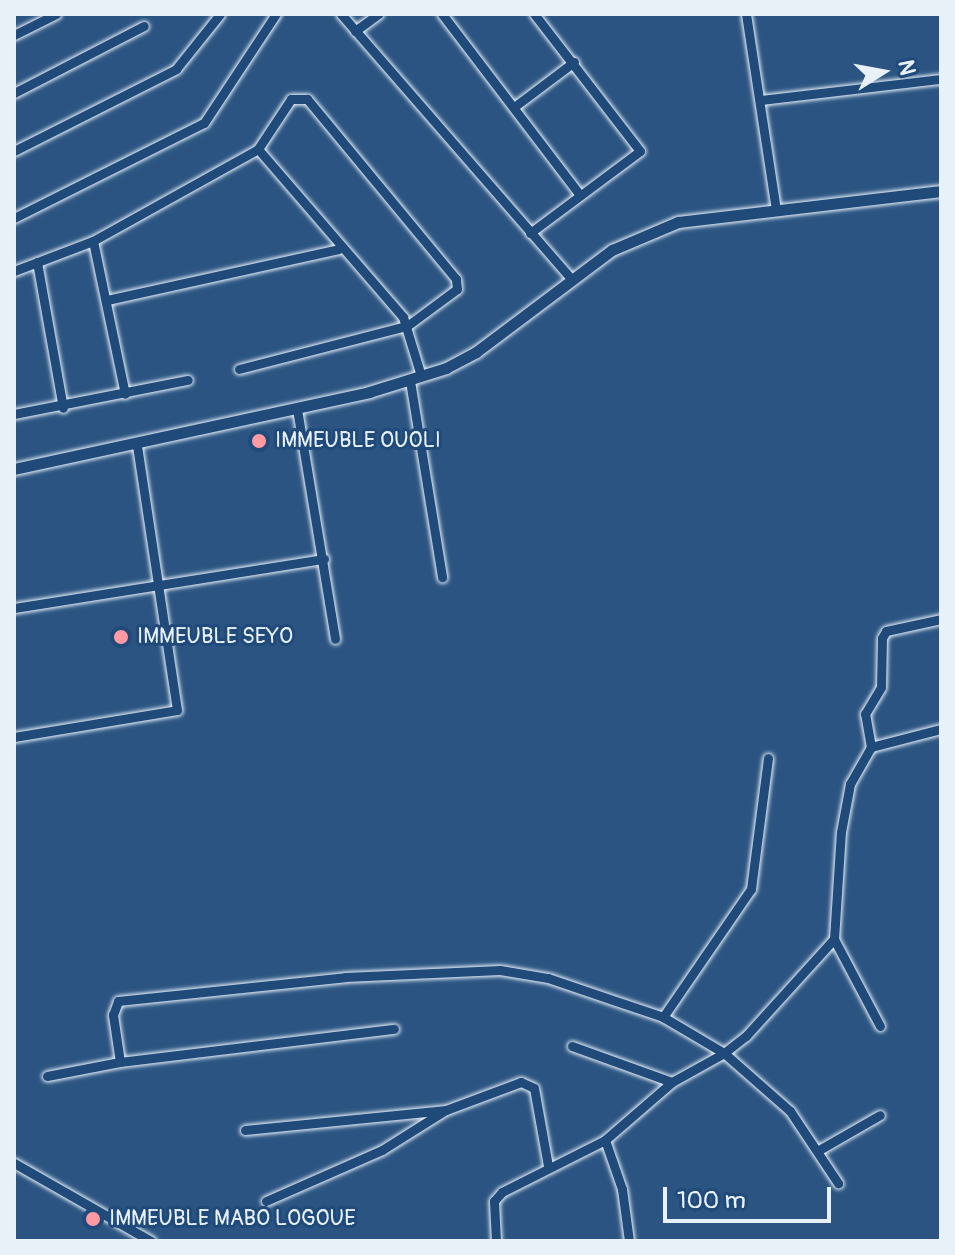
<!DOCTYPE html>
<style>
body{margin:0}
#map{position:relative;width:955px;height:1255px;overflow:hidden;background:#2b5482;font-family:Pangolin,sans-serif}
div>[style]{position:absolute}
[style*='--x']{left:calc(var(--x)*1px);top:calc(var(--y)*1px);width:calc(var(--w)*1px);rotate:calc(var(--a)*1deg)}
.roads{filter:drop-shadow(0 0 2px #e8f1f8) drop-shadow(0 0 2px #e8f1f8)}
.minor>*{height:9px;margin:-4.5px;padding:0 4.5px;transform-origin:4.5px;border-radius:4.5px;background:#1f4a7a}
.tertiary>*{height:11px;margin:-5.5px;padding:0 5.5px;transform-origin:5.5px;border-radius:5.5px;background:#1f4a7a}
.dots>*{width:22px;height:22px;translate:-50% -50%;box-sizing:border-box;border:4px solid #1f4a7a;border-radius:50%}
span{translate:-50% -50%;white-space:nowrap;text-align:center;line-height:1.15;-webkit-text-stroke:6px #1f4a7a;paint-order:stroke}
.poi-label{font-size:22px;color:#e8f1f8}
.left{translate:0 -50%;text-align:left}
.frame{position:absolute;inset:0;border:16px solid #e8f1f8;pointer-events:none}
.north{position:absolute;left:843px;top:32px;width:80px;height:80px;-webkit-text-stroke:6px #1f4a7a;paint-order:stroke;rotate:79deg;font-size:22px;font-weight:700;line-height:32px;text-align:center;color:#e8f1f8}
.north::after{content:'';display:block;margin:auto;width:28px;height:36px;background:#e8f1f8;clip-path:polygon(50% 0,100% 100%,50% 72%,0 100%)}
.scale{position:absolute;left:663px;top:1187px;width:168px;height:36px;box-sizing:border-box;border:4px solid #e8f1f8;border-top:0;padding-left:10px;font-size:24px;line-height:28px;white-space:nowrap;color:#e8f1f8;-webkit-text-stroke:6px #1f4a7a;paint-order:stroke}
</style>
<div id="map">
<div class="roads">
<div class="minor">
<div style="--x:341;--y:14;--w:352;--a:49"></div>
<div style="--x:442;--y:14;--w:226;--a:52.7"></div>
<div style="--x:746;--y:14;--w:198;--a:81.3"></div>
<div style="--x:355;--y:31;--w:29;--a:-36"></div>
<div style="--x:14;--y:35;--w:47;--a:-26.6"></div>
<div style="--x:14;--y:93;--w:146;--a:-27.3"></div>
<div style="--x:761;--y:100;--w:181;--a:-6.7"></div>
<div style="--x:514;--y:107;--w:75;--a:-36.9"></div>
<div style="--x:14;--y:151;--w:182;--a:-26.8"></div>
<div style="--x:176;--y:69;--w:70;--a:-51.3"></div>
<div style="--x:14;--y:218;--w:212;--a:-26.6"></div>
<div style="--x:204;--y:123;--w:131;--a:-56.6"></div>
<div style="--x:530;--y:233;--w:137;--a:-36.7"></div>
<div style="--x:640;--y:151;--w:173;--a:-127.7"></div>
<div style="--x:93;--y:241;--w:156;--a:78.2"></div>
<div style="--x:37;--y:262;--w:148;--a:79.9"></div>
<div style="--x:14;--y:271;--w:85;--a:-20.8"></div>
<div style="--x:93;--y:241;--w:189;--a:-29.1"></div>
<div style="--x:258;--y:149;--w:222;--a:49.2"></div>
<div style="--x:403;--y:317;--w:62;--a:73"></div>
<div style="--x:107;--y:300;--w:237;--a:-12.4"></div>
<div style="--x:239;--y:369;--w:173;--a:-14.4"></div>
<div style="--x:407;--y:326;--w:62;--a:-36.5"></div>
<div style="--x:457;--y:289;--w:10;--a:-96"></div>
<div style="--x:456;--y:279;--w:234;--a:-129.6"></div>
<div style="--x:307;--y:99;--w:16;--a:180"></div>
<div style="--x:291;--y:99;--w:60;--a:123.4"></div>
<div style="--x:410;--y:381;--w:199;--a:80.7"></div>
<div style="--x:297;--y:409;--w:233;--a:80.6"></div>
<div style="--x:14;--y:414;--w:177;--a:-11.1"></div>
<div style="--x:14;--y:608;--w:314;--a:-9"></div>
<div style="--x:14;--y:737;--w:165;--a:-9.4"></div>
<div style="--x:177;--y:710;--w:268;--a:-98.6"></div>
<div style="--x:871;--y:747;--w:34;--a:-100"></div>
<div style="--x:865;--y:714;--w:31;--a:-59"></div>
<div style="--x:881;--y:687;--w:49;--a:-88.8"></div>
<div style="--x:882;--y:638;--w:8;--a:-60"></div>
<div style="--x:886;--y:631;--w:56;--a:-12.3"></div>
<div style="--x:663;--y:1017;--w:155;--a:-55.5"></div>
<div style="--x:751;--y:889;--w:132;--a:-82.6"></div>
<div style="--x:880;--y:1026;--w:98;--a:-117.9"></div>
<div style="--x:834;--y:939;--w:107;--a:-86.3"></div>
<div style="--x:841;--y:832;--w:49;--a:-79.4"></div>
<div style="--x:850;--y:784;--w:43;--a:-60.4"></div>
<div style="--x:871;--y:747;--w:72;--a:-14.4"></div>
<div style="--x:572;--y:1046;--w:106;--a:19.8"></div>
<div style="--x:120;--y:1062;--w:48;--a:-98.5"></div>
<div style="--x:113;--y:1015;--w:15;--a:-70"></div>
<div style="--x:118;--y:1001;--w:228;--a:-6"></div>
<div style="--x:345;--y:977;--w:155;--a:-2.6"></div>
<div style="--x:500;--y:970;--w:49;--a:9.5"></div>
<div style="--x:548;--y:978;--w:121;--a:18.7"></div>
<div style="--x:663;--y:1017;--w:71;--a:30.5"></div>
<div style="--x:724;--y:1053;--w:88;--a:41.3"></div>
<div style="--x:790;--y:1111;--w:87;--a:56.3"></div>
<div style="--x:47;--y:1076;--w:74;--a:-10.9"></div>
<div style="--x:120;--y:1062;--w:276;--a:-6.9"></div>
<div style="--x:245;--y:1130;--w:202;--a:-5.7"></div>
<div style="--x:446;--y:1110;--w:80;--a:-20.5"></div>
<div style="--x:521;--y:1082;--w:14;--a:25"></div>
<div style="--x:534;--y:1088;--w:79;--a:79.8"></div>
<div style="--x:605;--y:1140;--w:52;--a:70.9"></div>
<div style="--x:622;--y:1189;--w:52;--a:82.3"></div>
<div style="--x:819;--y:1150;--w:70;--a:-29.8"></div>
<div style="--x:14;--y:1163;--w:158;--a:29.7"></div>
<div style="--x:266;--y:1201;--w:127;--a:-23.7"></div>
<div style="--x:382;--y:1150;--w:73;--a:-32.2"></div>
<div style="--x:496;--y:1241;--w:40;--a:-92.9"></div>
<div style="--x:494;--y:1201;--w:12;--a:-48"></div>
<div style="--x:502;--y:1192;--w:115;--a:-26.8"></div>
<div style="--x:605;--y:1140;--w:89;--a:-40.9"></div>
<div style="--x:672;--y:1082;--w:60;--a:-29.1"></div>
<div style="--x:724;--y:1053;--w:28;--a:-38"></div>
<div style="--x:746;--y:1036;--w:131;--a:-47.8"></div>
</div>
<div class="tertiary">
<div style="--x:14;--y:469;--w:363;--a:-12.2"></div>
<div style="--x:369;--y:392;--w:81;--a:-17.3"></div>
<div style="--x:446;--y:368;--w:34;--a:-28"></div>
<div style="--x:476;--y:352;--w:170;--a:-36.9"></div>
<div style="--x:612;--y:250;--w:72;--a:-23"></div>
<div style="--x:678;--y:222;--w:265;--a:-6.7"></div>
</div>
</div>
<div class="dots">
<div style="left:259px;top:441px;background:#ff9aa2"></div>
<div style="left:121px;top:637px;background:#ff9aa2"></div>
<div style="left:93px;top:1219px;background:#ff9aa2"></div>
</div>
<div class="poi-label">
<span class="left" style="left:275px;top:441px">IMMEUBLE OUOLI</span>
<span class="left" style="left:137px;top:637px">IMMEUBLE SEYO</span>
<span class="left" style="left:109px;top:1219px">IMMEUBLE MABO LOGOUE</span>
</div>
<div class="frame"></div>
<div class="north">N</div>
<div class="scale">100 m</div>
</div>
